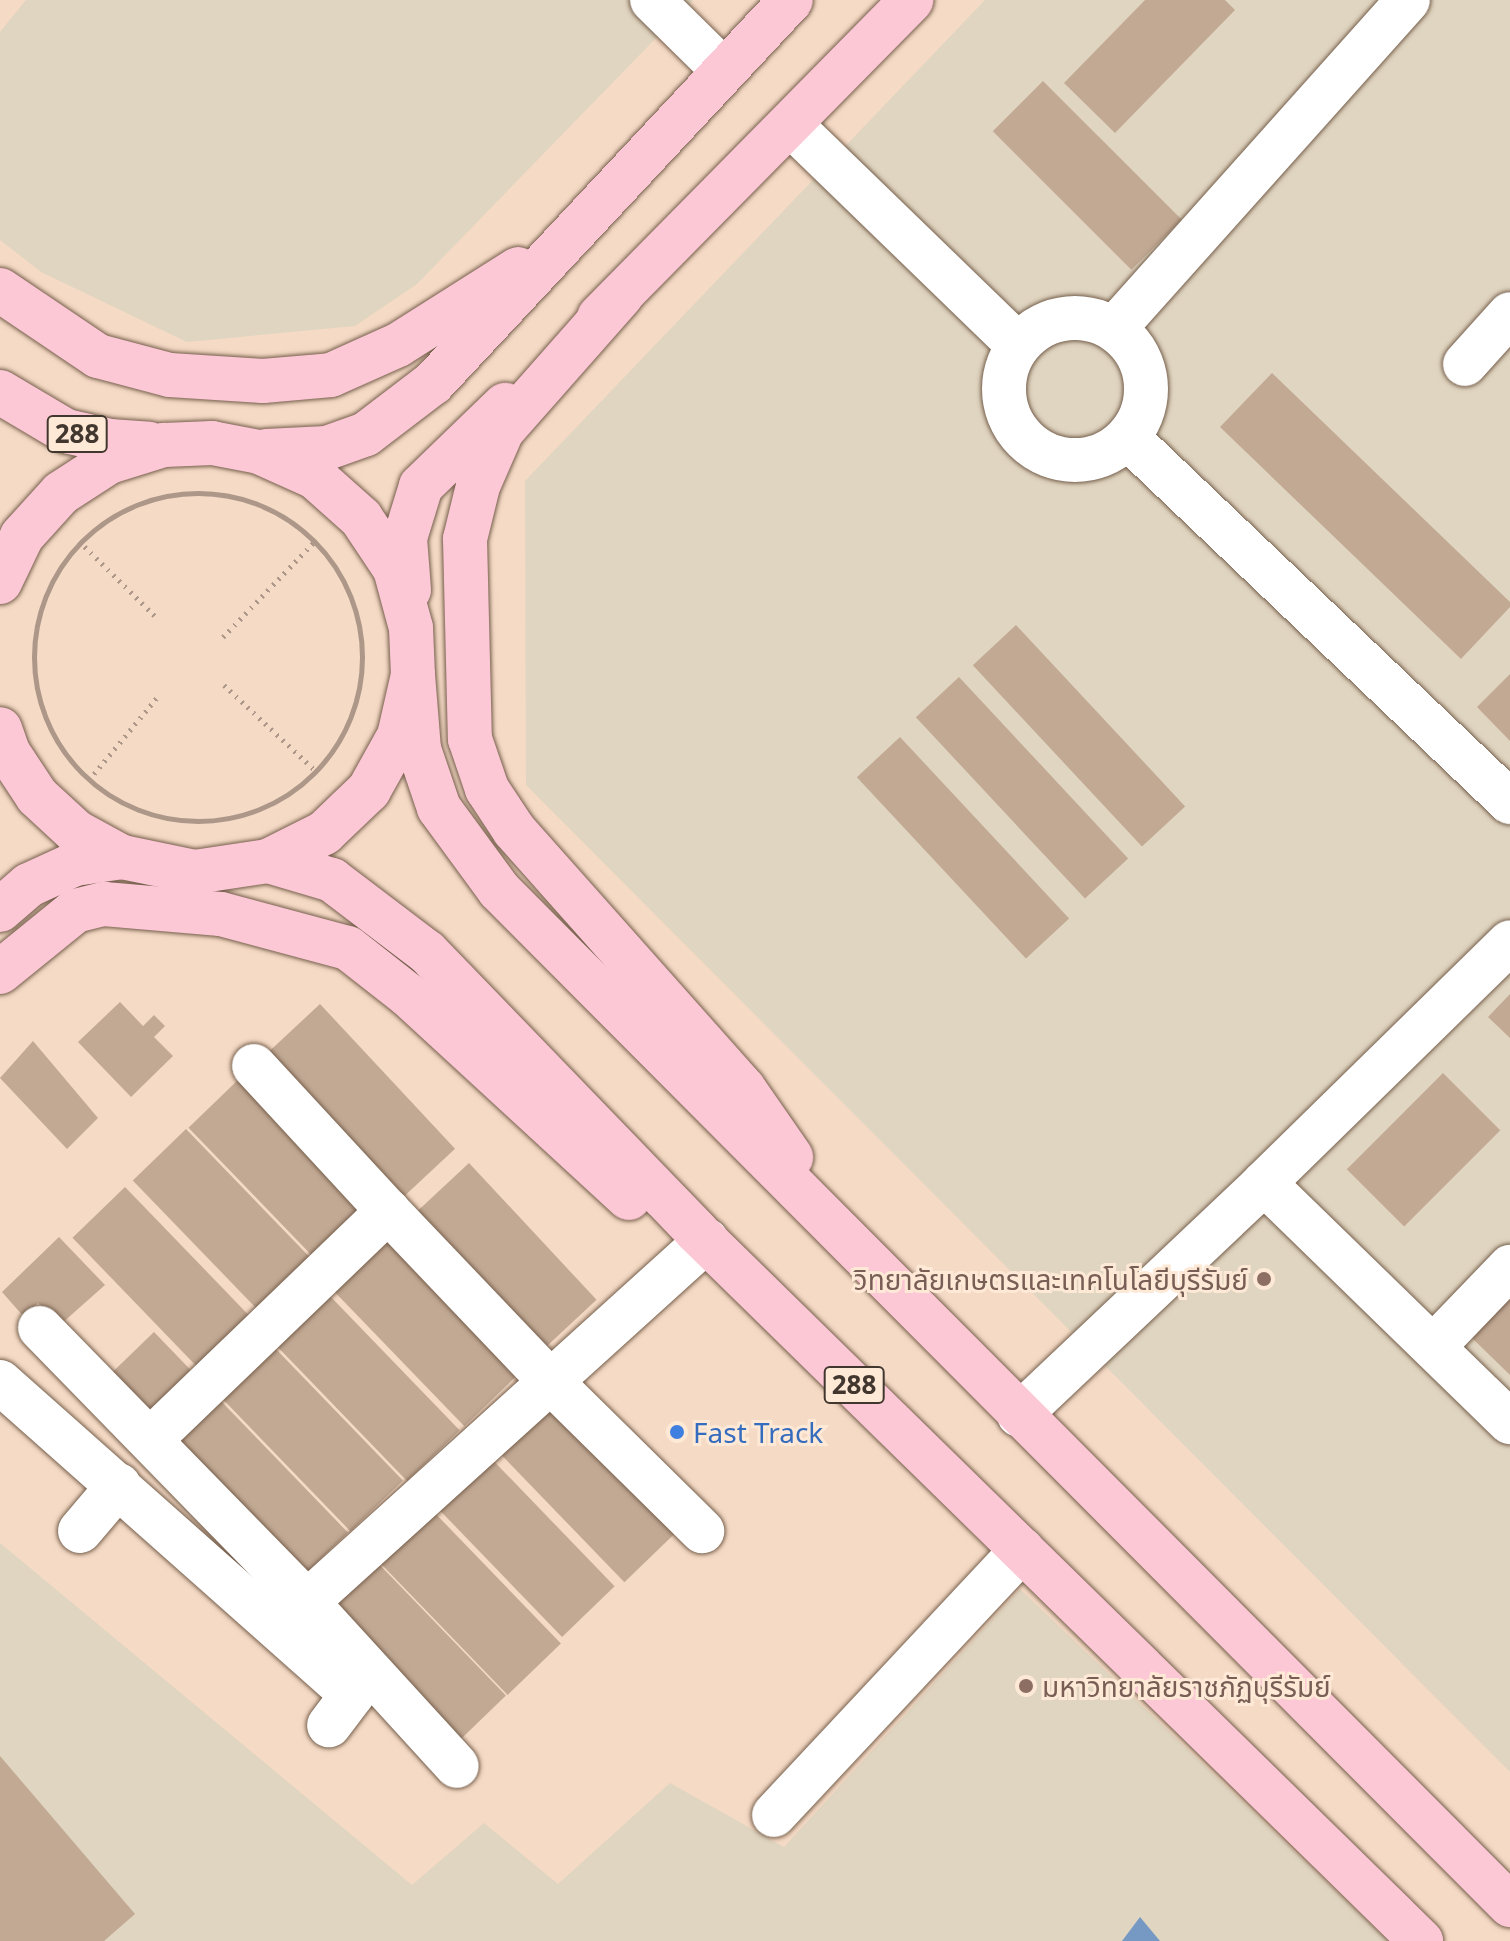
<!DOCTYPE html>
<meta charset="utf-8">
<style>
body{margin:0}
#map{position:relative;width:1510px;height:1941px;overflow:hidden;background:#f5dac5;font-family:"Noto Sans","Noto Sans Thai",sans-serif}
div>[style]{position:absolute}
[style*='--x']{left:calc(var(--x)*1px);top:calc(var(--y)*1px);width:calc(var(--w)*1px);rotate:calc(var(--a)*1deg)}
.education>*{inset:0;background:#e0d5c0}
.water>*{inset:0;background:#7699c4}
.building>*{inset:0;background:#c2a994;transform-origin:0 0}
.path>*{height:5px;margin-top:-2.5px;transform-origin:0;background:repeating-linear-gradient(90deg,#ac9788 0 2px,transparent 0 8px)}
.path>.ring{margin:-2.5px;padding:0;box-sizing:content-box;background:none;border:5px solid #ac9788;border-radius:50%}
.roads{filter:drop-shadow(0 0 2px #755f4c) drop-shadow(0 0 2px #755f4c)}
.minor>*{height:44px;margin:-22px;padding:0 22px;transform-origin:22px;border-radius:22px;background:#fff}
.minor>.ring{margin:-22px;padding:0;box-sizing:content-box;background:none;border:44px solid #fff;border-radius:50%}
.major>*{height:44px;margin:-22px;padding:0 22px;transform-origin:22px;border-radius:22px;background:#fdc8d6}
.dots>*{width:22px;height:22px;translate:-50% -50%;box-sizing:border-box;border:4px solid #fee9d7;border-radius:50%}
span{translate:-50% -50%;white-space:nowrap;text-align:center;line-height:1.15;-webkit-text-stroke:6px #fee9d7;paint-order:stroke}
.shield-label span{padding:2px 6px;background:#fee9d7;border:2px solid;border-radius:6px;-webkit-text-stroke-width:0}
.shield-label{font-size:26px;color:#42372f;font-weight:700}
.education-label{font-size:28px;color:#785e54}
.right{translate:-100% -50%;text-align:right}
.left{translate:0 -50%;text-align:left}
.shop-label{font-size:28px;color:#366cbe}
</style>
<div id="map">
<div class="education">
<div style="clip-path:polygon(26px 0,693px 0,417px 284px,355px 326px,187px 342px,41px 272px,0 240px,0 32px)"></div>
<div style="clip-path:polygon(985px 0,1510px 0,1510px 1772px,526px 785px,525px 481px)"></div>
<div style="clip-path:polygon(0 1543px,412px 1885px,484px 1823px,558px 1884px,670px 1783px,784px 1847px,1020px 1589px,1388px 1941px,0 1941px)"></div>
</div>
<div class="water">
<div style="clip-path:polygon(1140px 1917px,1160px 1941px,1122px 1941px)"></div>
</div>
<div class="building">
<div style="clip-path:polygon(1145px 0,1225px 0,1235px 10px,1115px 133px,1064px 83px)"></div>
<div style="left:1043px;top:81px;width:196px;height:71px;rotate:45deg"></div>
<div style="clip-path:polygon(1272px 373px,1510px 602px,1510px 607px,1461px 659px,1220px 427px)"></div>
<div style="left:1016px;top:625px;width:248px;height:59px;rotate:47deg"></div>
<div style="clip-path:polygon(1510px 674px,1510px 741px,1477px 707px)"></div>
<div style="left:959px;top:677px;width:248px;height:59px;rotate:47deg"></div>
<div style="left:900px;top:737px;width:248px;height:59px;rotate:47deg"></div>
<div style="clip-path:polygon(1510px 994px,1510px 1038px,1488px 1017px)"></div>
<div style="clip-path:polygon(120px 1002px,143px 1026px,154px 1015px,165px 1026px,154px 1037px,173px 1056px,131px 1097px,78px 1042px)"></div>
<div style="left:320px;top:1004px;width:198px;height:74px;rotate:47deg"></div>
<div style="clip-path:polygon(33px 1041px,98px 1118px,67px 1149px,0 1078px)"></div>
<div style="left:1443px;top:1073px;width:81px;height:136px;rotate:45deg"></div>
<div style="left:241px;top:1077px;width:187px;height:73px;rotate:46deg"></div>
<div style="left:186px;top:1129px;width:188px;height:74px;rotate:46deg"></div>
<div style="left:469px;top:1163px;width:187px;height:74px;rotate:47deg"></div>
<div style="left:125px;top:1187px;width:189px;height:73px;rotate:46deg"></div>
<div style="clip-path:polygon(59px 1237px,105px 1285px,61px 1324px,38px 1303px,24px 1317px,2px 1292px)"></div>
<div style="left:387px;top:1241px;width:187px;height:73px;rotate:46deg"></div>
<div style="left:329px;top:1295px;width:188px;height:73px;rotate:46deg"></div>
<div style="clip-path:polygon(1510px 1297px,1510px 1375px,1472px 1338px)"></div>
<div style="left:154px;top:1332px;width:59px;height:68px;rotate:46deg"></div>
<div style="left:273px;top:1346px;width:187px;height:73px;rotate:46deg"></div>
<div style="left:547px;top:1397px;width:187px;height:73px;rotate:46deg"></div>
<div style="left:218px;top:1398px;width:187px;height:74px;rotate:46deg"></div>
<div style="left:484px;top:1451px;width:188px;height:73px;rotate:46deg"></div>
<div style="left:431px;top:1509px;width:187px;height:74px;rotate:46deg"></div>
<div style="left:376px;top:1561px;width:187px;height:74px;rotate:46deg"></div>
<div style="clip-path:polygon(0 1756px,135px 1914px,104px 1941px,0 1941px)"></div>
</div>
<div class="path">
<div class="ring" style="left:34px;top:493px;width:323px;height:323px"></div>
<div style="--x:79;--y:541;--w:110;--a:44.6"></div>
<div style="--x:223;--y:637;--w:133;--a:-46.2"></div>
<div style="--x:224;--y:685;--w:127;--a:43.1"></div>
<div style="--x:89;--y:780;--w:110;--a:-50.5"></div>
</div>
<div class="roads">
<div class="minor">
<div style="--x:652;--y:0;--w:100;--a:44.6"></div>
<div style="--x:791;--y:125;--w:316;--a:44.1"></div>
<div class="ring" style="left:1004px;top:318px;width:98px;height:98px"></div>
<div style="--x:1114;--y:329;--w:441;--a:-48.2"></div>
<div style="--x:1465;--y:364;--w:67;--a:-48"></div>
<div style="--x:1128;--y:438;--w:528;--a:43.62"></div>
<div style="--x:254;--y:1066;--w:197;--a:47.3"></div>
<div style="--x:1264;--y:1183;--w:343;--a:44.2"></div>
<div style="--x:40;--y:1328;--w:383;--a:45.7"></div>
<div style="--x:307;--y:1602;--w:222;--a:47.6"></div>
<div style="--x:1434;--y:1346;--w:110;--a:-46.1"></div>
<div style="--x:0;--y:1382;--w:471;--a:41.6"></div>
<div style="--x:352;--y:1695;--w:38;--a:127"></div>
<div style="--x:1019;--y:1415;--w:337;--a:-43.4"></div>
<div style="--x:1264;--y:1183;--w:344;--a:-44.4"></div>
<div style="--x:151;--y:1439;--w:329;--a:-43.9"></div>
<div style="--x:388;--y:1211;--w:235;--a:46.4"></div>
<div style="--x:550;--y:1381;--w:214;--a:44.6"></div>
<div style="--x:80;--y:1531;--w:60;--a:-49.7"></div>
<div style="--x:307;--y:1602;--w:539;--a:-42.15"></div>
<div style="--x:774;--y:1815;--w:363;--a:-46.9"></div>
</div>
<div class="major">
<div style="--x:0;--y:290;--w:118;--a:34"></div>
<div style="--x:98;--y:356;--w:74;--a:14.8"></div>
<div style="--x:170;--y:375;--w:93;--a:3.7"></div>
<div style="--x:263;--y:381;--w:68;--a:-5"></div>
<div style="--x:331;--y:375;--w:73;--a:-24.1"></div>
<div style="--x:398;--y:345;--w:142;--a:-32.3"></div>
<div style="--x:621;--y:296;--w:180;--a:131.4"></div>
<div style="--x:502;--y:431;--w:60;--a:113.6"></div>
<div style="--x:478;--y:486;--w:55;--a:103.8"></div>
<div style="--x:465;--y:539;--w:200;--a:88.6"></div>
<div style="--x:470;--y:739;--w:53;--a:71.2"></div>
<div style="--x:487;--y:789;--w:49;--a:56.6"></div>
<div style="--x:514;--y:830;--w:346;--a:48.4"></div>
<div style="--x:744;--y:1089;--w:83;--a:55.3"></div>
<div style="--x:599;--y:317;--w:445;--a:-45.4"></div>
<div style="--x:0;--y:392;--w:77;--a:30.6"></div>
<div style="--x:66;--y:431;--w:45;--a:12.8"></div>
<div style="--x:110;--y:441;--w:39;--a:4"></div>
<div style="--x:266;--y:451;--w:61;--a:-2.8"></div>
<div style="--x:327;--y:448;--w:41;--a:-19.7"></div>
<div style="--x:366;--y:434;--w:84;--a:-37.3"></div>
<div style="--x:433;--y:383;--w:524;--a:-46.93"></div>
<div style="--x:0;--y:582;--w:51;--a:-64.4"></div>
<div style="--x:22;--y:536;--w:58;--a:-47.8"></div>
<div style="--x:61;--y:493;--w:57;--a:-32.9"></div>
<div style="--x:109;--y:462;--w:58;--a:-17.2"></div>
<div style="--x:164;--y:445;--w:48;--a:-2.4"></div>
<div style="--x:212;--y:443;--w:48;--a:10.8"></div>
<div style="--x:259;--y:452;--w:61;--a:24.1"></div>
<div style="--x:315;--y:477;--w:62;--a:41.7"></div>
<div style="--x:361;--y:518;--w:61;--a:56.3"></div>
<div style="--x:395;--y:569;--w:61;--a:74.8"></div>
<div style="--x:411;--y:628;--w:47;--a:87.6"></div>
<div style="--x:413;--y:675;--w:63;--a:102.9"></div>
<div style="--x:399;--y:736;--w:62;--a:119.1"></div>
<div style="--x:369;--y:790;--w:62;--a:136.3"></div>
<div style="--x:324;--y:833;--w:63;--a:153.4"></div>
<div style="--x:268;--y:861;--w:74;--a:171.4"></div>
<div style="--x:195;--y:872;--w:75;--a:-168.4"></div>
<div style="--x:122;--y:857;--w:52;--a:-151.5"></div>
<div style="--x:76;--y:832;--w:53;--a:-137.3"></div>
<div style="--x:37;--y:796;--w:53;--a:-123.4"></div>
<div style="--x:8;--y:752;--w:24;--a:-109"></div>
<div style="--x:409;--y:590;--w:52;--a:-94.4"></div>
<div style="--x:405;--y:538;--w:54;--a:-72.9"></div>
<div style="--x:421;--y:486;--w:117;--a:-44"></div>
<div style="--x:413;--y:675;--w:74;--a:85.4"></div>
<div style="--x:419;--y:749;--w:62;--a:71.3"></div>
<div style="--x:439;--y:808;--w:102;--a:53.8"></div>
<div style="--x:499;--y:890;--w:1433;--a:45.11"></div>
<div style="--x:268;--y:861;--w:67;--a:16.5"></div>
<div style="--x:332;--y:880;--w:119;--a:37.2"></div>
<div style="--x:427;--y:952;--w:388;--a:46"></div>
<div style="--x:696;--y:1231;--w:1015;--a:44.4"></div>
<div style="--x:0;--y:910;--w:38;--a:-41"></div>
<div style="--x:29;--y:885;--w:51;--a:-24.5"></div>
<div style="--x:75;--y:864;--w:48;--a:-8.5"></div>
<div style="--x:0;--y:972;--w:97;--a:-39.1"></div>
<div style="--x:75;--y:911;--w:30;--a:-14"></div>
<div style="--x:104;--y:904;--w:117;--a:4.9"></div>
<div style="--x:221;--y:914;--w:131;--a:15"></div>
<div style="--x:348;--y:948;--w:76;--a:38.1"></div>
<div style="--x:408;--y:995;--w:300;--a:42.6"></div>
</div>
</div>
<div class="dots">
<div style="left:1264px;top:1279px;background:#8d6e63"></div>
<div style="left:677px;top:1432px;background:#3f7fe0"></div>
<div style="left:1026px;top:1686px;background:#8d6e63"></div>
</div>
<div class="shield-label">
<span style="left:77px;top:434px">288</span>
<span style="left:854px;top:1385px">288</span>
</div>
<div class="education-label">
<span class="right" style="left:1248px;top:1279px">วิทยาลัยเกษตรและเทคโนโลยีบุรีรัมย์</span>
<span class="left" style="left:1042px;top:1686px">มหาวิทยาลัยราชภัฏบุรีรัมย์</span>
</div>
<div class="shop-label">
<span class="left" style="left:693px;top:1432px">Fast Track</span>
</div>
</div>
